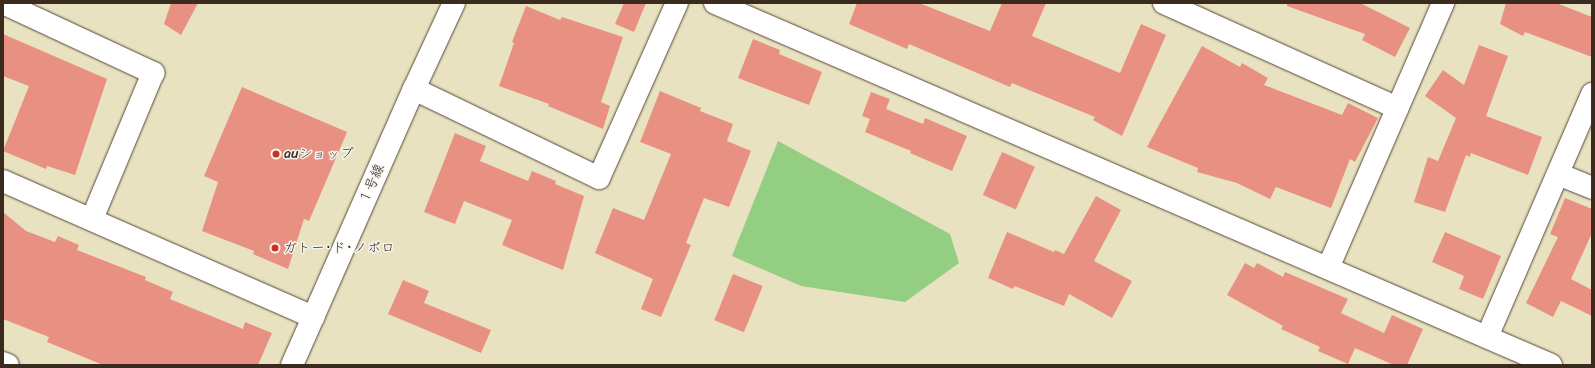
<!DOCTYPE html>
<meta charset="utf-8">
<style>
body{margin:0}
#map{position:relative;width:1595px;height:368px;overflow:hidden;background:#e9e2c1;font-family:Sriracha,"Klee One",sans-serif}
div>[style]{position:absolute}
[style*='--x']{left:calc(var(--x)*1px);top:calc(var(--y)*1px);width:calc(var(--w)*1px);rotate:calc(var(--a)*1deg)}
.green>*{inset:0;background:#93ce82}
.building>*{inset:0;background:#e89183;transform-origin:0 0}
.roads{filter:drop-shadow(0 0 1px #554636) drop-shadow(0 0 1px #554636)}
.minor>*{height:22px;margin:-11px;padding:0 11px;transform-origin:11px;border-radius:11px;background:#fff}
.dots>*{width:11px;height:11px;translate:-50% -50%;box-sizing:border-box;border:2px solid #f6f6f2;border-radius:50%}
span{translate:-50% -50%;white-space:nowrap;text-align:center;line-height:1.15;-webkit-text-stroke:3px #f6f6f2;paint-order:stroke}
.poi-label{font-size:14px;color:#3b2a1e}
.left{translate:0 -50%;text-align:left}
.street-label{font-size:14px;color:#3b2a1e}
.frame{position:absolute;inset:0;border:4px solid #3b2a1e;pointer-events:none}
</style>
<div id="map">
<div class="green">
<div style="clip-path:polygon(778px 141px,950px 234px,959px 263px,905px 302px,801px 286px,732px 256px)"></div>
</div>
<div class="building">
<div style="clip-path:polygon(171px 3px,198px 3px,181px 35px,164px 24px)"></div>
<div style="clip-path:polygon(624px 3px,646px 3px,634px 32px,615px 24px)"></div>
<div style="clip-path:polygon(857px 3px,919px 3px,990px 31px,1002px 3px,1046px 3px,1032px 36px,1120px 73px,1141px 24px,1166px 35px,1122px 136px,1093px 120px,1095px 117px,1012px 83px,1010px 87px,909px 44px,907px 49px,849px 24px)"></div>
<div style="clip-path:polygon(1287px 3px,1360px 3px,1410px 28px,1395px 57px,1362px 40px,1365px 34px,1287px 6px)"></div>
<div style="clip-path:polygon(1506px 3px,1556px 3px,1592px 17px,1592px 57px,1525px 32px,1523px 36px,1500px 24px)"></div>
<div style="clip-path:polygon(526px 6px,560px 20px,562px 17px,623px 37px,601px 102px,610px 106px,603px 129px,548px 106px,549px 104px,499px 86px,514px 43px,512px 42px)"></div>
<div style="clip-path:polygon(3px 34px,107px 79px,75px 175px,47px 166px,46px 169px,3px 151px,29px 86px,3px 76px)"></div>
<div style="clip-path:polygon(753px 39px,780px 50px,779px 54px,822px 72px,809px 105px,738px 78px)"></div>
<div style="clip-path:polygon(1479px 45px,1508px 56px,1486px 116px,1542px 137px,1528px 175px,1471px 153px,1470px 157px,1466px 155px,1445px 212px,1414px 202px,1428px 157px,1438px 161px,1456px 118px,1425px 96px,1443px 70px,1464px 85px)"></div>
<div style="clip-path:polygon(1202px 46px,1240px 67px,1242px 63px,1268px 78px,1264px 85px,1342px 115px,1348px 103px,1378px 118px,1355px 162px,1350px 159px,1331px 208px,1276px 187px,1270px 199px,1237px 183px,1197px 172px,1198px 168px,1147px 147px)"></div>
<div style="clip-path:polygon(242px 87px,347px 132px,309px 221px,304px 219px,288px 269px,253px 254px,254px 251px,202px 231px,218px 182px,204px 176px)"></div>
<div style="clip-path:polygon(660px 91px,701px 108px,700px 111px,733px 124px,727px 141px,751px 151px,729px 207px,704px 198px,686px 243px,691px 245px,661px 317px,641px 309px,653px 279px,595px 253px,613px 208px,644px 220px,671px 154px,640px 142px)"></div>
<div style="clip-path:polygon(871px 92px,890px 99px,886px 109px,923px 124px,925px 118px,967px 136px,952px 171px,910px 153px,911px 151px,865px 132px,870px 119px,862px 116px)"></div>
<div style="clip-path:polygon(455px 133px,486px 146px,480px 161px,528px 181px,532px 171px,556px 181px,555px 184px,584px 196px,563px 270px,502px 245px,512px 220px,464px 201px,455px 224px,424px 212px)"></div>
<div style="left:1002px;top:152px;width:36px;height:47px;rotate:24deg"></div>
<div style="clip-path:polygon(1096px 196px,1121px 210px,1094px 261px,1132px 281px,1112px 318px,1069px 294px,1064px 306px,1015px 286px,1013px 289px,988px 278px,1007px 232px,1054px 252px,1055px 250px,1064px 254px)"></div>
<div style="clip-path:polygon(1565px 198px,1592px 209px,1592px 233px,1571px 279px,1592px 290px,1592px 316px,1561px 301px,1553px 317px,1526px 303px,1558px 237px,1550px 234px)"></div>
<div style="clip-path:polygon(3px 212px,26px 231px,55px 242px,58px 236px,79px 245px,77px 250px,146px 277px,145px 280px,173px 292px,170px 299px,243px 329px,245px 322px,272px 333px,258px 365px,103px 365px,47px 342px,49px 337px,3px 319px)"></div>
<div style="clip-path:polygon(1445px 232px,1501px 256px,1483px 299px,1459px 289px,1464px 276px,1432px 262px)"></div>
<div style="clip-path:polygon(1245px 263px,1254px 268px,1257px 263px,1283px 277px,1285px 272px,1348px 299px,1341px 313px,1384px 333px,1392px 315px,1423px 329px,1407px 365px,1394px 365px,1355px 348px,1348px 364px,1318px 351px,1320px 347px,1281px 329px,1283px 326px,1227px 295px)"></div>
<div style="left:733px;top:274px;width:32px;height:50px;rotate:22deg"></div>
<div style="clip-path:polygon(403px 280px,429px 291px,424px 303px,491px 330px,481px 353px,388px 314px)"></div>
</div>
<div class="roads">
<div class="minor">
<div style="--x:3;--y:3;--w:166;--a:25"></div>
<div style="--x:153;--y:73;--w:158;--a:112.7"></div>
<div style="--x:715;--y:3;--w:911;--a:23.41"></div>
<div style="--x:1164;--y:3;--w:256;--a:24.2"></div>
<div style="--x:414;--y:89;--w:205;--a:25.7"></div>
<div style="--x:599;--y:178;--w:192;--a:-66"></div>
<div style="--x:1558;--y:174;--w:37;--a:22"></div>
<div style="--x:3;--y:181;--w:339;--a:23.7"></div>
<div style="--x:1328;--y:268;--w:289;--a:-66.5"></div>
<div style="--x:1487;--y:337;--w:265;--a:-66.6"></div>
<div style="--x:3;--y:363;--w:5;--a:22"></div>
<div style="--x:292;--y:365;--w:302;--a:-66.2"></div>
<div style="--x:414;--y:89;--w:95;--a:-65.1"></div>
</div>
</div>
<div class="dots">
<div style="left:276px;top:154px;background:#c8321e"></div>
<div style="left:275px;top:248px;background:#c8321e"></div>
</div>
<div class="poi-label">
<span class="left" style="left:284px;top:154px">auショップ</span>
<span class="left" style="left:283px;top:248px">ガトー･ド･ノポロ</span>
</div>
<div class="street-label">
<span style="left:372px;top:184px;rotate:-66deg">１号線</span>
</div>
<div class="frame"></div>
</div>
